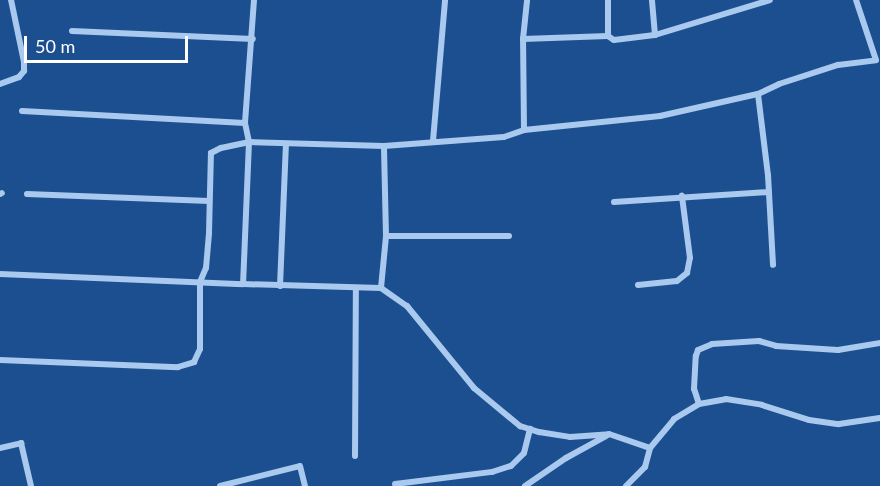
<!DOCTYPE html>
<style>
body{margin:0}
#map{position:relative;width:880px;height:486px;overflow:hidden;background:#1b4f8f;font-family:Lato,sans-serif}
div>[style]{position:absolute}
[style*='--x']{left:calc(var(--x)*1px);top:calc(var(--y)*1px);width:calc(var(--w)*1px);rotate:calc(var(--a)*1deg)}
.street>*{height:6px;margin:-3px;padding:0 3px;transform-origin:3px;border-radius:3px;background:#a9c9ee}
span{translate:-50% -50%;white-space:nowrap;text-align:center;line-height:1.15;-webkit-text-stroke:6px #1b4f8f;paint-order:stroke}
.scale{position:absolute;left:24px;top:36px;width:164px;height:27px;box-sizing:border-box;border:3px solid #fff;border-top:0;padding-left:8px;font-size:18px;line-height:21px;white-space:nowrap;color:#fff;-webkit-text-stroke:4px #1b4f8f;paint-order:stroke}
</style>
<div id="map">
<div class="street">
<div style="--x:254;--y:0;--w:123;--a:94.2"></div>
<div style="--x:245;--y:123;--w:19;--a:78"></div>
<div style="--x:249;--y:142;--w:142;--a:92.4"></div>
<div style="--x:243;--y:284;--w:138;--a:1.7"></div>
<div style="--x:381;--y:288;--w:32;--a:35"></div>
<div style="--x:407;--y:306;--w:106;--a:50.7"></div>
<div style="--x:474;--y:388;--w:60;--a:39.6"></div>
<div style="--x:520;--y:426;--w:20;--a:18"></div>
<div style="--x:539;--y:432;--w:31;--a:9"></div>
<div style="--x:570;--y:437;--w:39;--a:-4"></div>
<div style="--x:609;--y:434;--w:43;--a:18.9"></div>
<div style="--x:650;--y:448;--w:38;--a:-50"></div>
<div style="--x:674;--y:419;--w:29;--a:-31"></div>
<div style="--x:699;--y:404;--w:27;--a:-10"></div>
<div style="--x:726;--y:399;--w:36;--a:9"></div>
<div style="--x:762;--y:405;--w:49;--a:17.7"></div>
<div style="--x:809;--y:420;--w:30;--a:8"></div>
<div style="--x:839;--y:424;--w:41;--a:-8.3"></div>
<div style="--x:72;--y:31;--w:181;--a:2.5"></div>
<div style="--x:655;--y:35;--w:120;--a:-16.9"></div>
<div style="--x:608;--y:36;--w:36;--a:-90"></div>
<div style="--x:523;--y:39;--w:85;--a:-2"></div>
<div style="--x:608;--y:36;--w:7;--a:34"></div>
<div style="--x:614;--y:40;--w:41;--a:-7"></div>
<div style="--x:655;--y:35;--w:35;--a:-95"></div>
<div style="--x:0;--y:84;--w:20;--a:-20"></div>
<div style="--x:19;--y:77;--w:8;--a:-50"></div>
<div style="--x:24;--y:71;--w:9;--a:-90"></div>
<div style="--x:24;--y:62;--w:63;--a:-101.8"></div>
<div style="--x:758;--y:94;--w:82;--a:83"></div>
<div style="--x:768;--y:175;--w:90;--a:86.8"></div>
<div style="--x:22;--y:111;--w:223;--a:3.1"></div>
<div style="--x:524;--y:130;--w:91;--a:-90.6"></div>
<div style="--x:523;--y:39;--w:39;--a:-84"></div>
<div style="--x:433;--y:141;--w:142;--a:-85.1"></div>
<div style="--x:0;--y:194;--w:2;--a:-27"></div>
<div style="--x:27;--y:194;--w:182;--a:2.2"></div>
<div style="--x:614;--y:202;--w:155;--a:-3.7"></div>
<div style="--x:386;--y:236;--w:123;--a:0"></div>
<div style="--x:0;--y:274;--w:243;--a:2.4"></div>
<div style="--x:638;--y:285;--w:39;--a:-6"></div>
<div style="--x:677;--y:281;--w:13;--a:-39"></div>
<div style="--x:687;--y:273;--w:15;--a:-79"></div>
<div style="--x:690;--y:258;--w:63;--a:-97.4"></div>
<div style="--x:280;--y:286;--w:141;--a:-87.6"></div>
<div style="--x:381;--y:288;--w:52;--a:-84.5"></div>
<div style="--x:386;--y:236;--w:90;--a:-91.3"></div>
<div style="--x:384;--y:146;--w:120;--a:-4.3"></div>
<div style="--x:504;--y:137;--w:21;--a:-19"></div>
<div style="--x:524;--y:130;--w:137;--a:-5.9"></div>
<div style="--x:660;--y:116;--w:100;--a:-12.7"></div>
<div style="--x:758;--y:94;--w:23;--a:-25"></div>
<div style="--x:779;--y:84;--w:62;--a:-17.9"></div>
<div style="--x:838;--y:65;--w:38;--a:-7"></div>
<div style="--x:876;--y:60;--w:63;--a:-108.4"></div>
<div style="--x:0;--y:360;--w:178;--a:2.3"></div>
<div style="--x:178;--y:367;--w:17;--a:-17"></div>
<div style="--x:194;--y:362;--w:14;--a:-65"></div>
<div style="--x:200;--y:349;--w:67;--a:-90"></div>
<div style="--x:200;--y:282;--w:15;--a:-67"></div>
<div style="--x:206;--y:268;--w:35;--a:-85"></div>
<div style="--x:209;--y:233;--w:80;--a:-88.6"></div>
<div style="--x:211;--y:153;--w:11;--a:-27"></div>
<div style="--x:221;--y:148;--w:29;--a:-12"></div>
<div style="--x:249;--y:142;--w:135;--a:1.7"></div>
<div style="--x:699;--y:404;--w:16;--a:-108"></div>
<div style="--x:694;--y:389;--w:33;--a:-87"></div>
<div style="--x:696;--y:356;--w:6;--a:-72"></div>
<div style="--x:698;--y:350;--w:15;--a:-23"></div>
<div style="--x:712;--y:344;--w:47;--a:-3.7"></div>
<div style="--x:759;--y:341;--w:18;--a:16"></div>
<div style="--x:776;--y:346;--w:62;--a:3.7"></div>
<div style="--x:838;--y:350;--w:43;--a:-9.5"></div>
<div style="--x:0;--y:448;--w:22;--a:-13"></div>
<div style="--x:21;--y:443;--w:44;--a:76.9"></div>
<div style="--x:355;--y:456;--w:167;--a:-89.7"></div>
<div style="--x:395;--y:484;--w:98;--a:-7.1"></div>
<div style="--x:492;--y:472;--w:20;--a:-18"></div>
<div style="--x:511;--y:466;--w:18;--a:-45"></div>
<div style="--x:524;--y:453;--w:25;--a:-76"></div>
<div style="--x:220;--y:486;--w:82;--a:-14"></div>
<div style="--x:300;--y:466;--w:21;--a:76"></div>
<div style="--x:525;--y:486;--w:50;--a:-34.3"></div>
<div style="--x:566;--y:458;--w:46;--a:-28.8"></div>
<div style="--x:626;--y:486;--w:27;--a:-45"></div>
<div style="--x:645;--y:467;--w:20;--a:-75"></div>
</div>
<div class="scale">50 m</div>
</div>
